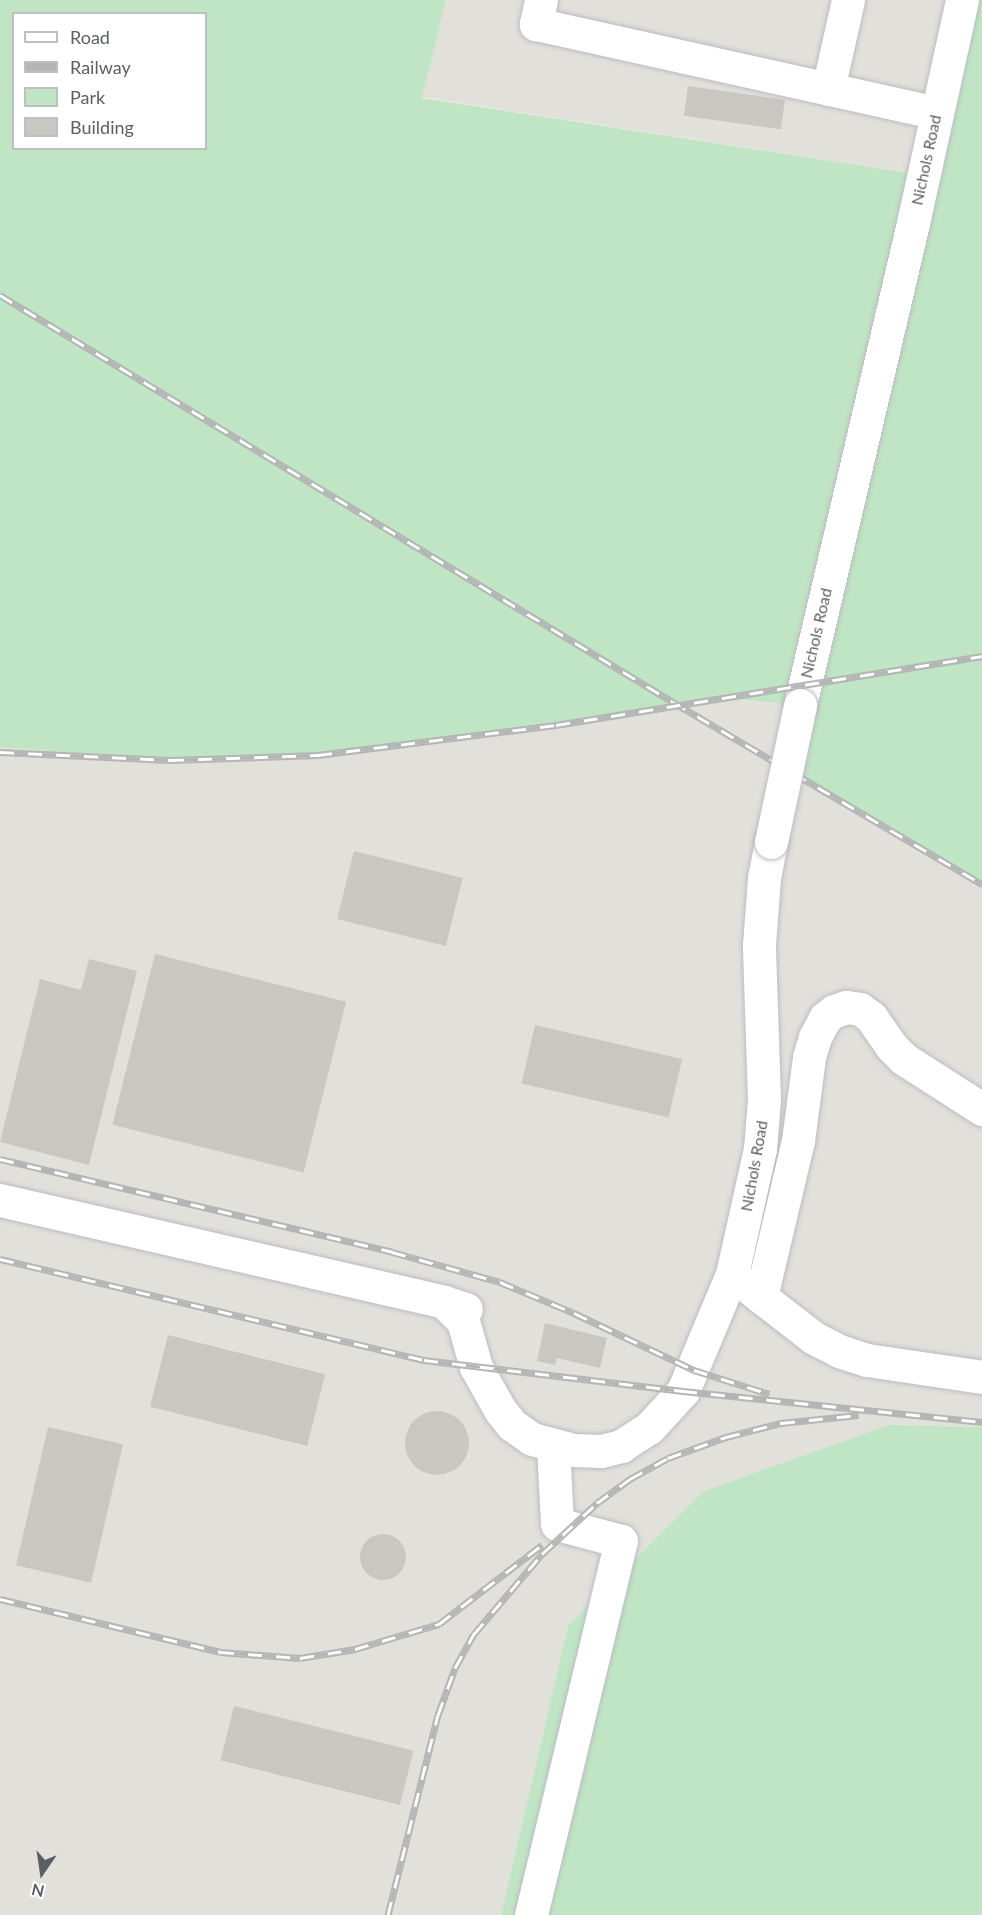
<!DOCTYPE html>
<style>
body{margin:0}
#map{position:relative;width:982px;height:1915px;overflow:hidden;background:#eeede3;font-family:Lato,sans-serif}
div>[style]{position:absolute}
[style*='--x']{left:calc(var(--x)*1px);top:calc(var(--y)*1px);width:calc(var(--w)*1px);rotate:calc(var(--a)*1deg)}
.industrial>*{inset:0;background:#e2e0db}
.green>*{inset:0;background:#c0e5c4}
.building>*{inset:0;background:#c9c7c1;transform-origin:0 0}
.round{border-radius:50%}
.roads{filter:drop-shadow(0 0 2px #bbbcc2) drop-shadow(0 0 2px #bbbcc2)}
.minor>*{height:33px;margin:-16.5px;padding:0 16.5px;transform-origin:16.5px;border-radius:16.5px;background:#fff}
.rail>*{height:7px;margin-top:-3.5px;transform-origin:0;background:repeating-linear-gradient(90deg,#fff 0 14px,#b4b5b5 0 28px);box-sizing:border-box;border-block:2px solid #b4b5b5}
.bridges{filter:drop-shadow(0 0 2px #bbbcc2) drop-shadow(0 0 2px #bbbcc2)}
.minor-bridge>*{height:33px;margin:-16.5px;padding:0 16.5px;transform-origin:16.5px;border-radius:16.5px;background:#fff}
span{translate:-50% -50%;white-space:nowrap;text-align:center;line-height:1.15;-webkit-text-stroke:4.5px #fff;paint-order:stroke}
.street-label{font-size:16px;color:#5b5e64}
.legend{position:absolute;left:12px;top:12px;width:195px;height:138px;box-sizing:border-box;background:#fff;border:2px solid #bdbfc1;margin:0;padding:8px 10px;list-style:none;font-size:18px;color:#5b5e64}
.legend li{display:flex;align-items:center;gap:12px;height:30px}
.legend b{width:30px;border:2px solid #bdbfc1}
.north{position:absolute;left:12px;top:1843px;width:60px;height:60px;-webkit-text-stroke:4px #fff;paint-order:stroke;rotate:193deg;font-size:16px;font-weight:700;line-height:24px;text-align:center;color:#5b5e64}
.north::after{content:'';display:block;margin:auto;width:21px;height:27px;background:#5b5e64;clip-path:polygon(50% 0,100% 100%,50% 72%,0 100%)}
</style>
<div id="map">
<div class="industrial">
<div style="clip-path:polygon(446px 0,962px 0,923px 175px,422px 97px)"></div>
<div style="clip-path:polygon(727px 698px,800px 705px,785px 770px,982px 885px,982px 1427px,889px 1425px,568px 1626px,501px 1915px,0 1915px,0 747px,170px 760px,318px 755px)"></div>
</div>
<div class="green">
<div style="clip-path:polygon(evenodd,0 0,446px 0,422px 98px,922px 175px,962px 0,982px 0,982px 885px,785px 770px,799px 705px,727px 698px,430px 743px,318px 755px,170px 760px,0 747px,0 0,14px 14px,206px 14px,206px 148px,14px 148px,14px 14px)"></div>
<div style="clip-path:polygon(889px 1425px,982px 1427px,982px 1915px,501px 1915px,568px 1626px,704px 1491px)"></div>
</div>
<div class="building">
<div style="left:688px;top:86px;width:98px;height:30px;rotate:8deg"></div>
<div style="left:354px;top:851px;width:112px;height:70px;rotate:14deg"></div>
<div style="left:155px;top:954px;width:197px;height:176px;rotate:14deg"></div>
<div style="clip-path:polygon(89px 959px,137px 971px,89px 1165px,0 1142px,40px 979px,81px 990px)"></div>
<div style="left:535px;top:1025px;width:151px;height:60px;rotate:13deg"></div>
<div style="clip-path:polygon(545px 1323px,607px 1338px,600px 1368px,557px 1358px,555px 1365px,537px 1361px)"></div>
<div style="left:168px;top:1335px;width:162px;height:74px;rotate:14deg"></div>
<div class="round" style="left:405px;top:1411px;width:64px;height:64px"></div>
<div style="left:48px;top:1427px;width:77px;height:142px;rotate:13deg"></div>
<div class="round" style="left:360px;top:1534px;width:46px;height:46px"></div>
<div style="left:234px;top:1706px;width:185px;height:56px;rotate:14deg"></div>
</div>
<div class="roads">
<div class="minor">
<div style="--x:541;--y:0;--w:25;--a:102"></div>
<div style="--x:536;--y:24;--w:410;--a:12.5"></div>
<div style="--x:828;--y:89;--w:91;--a:-77.3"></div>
<div style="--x:800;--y:705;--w:495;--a:-76.8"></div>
<div style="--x:913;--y:223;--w:228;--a:-77.6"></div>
<div style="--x:0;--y:1200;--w:456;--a:12.9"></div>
<div style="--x:444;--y:1302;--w:23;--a:18"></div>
<div style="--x:743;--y:1283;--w:90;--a:37.8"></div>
<div style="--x:814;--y:1338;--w:28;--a:27"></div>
<div style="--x:839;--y:1351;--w:29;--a:18"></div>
<div style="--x:867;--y:1360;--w:116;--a:8.4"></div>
<div style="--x:761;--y:1297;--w:160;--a:-76.7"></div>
<div style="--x:798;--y:1141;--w:85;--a:-82.5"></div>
<div style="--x:809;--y:1057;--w:21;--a:-73"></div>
<div style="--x:815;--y:1037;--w:21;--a:-62"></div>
<div style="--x:825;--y:1018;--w:11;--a:-38"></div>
<div style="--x:834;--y:1011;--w:13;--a:-18"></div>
<div style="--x:846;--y:1007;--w:14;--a:8"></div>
<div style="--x:860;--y:1009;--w:14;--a:36"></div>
<div style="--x:871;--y:1017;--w:35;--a:55"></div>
<div style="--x:891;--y:1046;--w:18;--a:45"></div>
<div style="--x:904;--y:1059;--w:93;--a:32.7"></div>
<div style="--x:444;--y:1302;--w:27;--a:45"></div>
<div style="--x:463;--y:1321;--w:48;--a:74.2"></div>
<div style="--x:476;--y:1367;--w:49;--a:60.8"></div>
<div style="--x:500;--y:1410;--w:19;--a:51"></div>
<div style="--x:512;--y:1425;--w:24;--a:35"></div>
<div style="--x:532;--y:1439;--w:43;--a:14.7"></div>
<div style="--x:574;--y:1450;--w:27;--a:2"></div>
<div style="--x:601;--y:1451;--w:21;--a:-14"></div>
<div style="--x:621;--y:1446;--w:33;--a:-33"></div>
<div style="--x:649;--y:1428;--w:50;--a:-47.4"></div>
<div style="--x:683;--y:1391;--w:127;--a:-67.3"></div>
<div style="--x:732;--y:1274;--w:128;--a:-77.4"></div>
<div style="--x:760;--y:1149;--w:50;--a:-85.4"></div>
<div style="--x:764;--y:1099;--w:154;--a:-91.9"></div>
<div style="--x:759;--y:945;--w:67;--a:-85.7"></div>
<div style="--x:764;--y:878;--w:37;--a:-79"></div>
<div style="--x:531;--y:1915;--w:385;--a:-76.5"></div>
<div style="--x:621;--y:1541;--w:66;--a:-165.1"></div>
<div style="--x:557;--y:1524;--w:78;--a:-92.9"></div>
</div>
</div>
<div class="rail">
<div style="--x:0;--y:295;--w:786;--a:31.16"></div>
<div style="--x:673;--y:702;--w:359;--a:30.5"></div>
<div style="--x:0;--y:752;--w:170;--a:2.7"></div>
<div style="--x:170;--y:760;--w:148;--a:-1.9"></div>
<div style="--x:318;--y:755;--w:240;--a:-7.2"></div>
<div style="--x:556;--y:725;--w:432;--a:-9.2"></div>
<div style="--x:0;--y:1159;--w:403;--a:13.3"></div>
<div style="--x:392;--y:1252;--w:112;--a:15.5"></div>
<div style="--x:500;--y:1282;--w:80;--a:22.7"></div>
<div style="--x:574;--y:1313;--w:133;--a:25.4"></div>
<div style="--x:694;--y:1370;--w:79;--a:17.7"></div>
<div style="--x:0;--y:1259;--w:436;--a:13.4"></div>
<div style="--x:424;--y:1360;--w:261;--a:6.8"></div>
<div style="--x:683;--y:1391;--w:301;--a:5.9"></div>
<div style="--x:0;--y:1599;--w:226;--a:13.5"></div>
<div style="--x:220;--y:1652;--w:80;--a:4.3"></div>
<div style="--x:300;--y:1658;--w:56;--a:-9.3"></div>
<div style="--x:355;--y:1649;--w:88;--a:-16.6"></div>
<div style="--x:439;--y:1624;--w:130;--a:-37.5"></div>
<div style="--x:388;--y:1915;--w:206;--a:-76"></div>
<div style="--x:438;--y:1715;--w:50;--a:-70.1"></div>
<div style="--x:455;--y:1668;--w:39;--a:-61"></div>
<div style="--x:474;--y:1634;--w:105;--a:-49.6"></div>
<div style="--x:542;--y:1554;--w:75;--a:-42.8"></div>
<div style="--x:597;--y:1503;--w:41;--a:-36"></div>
<div style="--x:630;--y:1479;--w:43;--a:-28.9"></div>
<div style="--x:668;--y:1458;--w:62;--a:-19.9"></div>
<div style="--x:726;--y:1437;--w:57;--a:-14.3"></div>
<div style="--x:781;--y:1423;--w:78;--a:-5.9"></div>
</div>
<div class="bridges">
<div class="minor-bridge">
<div style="--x:771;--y:842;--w:140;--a:-78"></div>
</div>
</div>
<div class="street-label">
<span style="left:926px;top:160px;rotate:-78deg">Nichols Road</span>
<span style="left:816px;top:633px;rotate:-77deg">Nichols Road</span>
<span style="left:754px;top:1166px;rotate:-80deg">Nichols Road</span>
</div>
<ul class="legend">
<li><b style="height:8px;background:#fff"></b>Road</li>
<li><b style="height:8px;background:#b4b5b5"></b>Railway</li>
<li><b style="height:16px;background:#c0e5c4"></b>Park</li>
<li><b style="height:16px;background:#c9c7c1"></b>Building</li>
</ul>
<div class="north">N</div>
</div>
